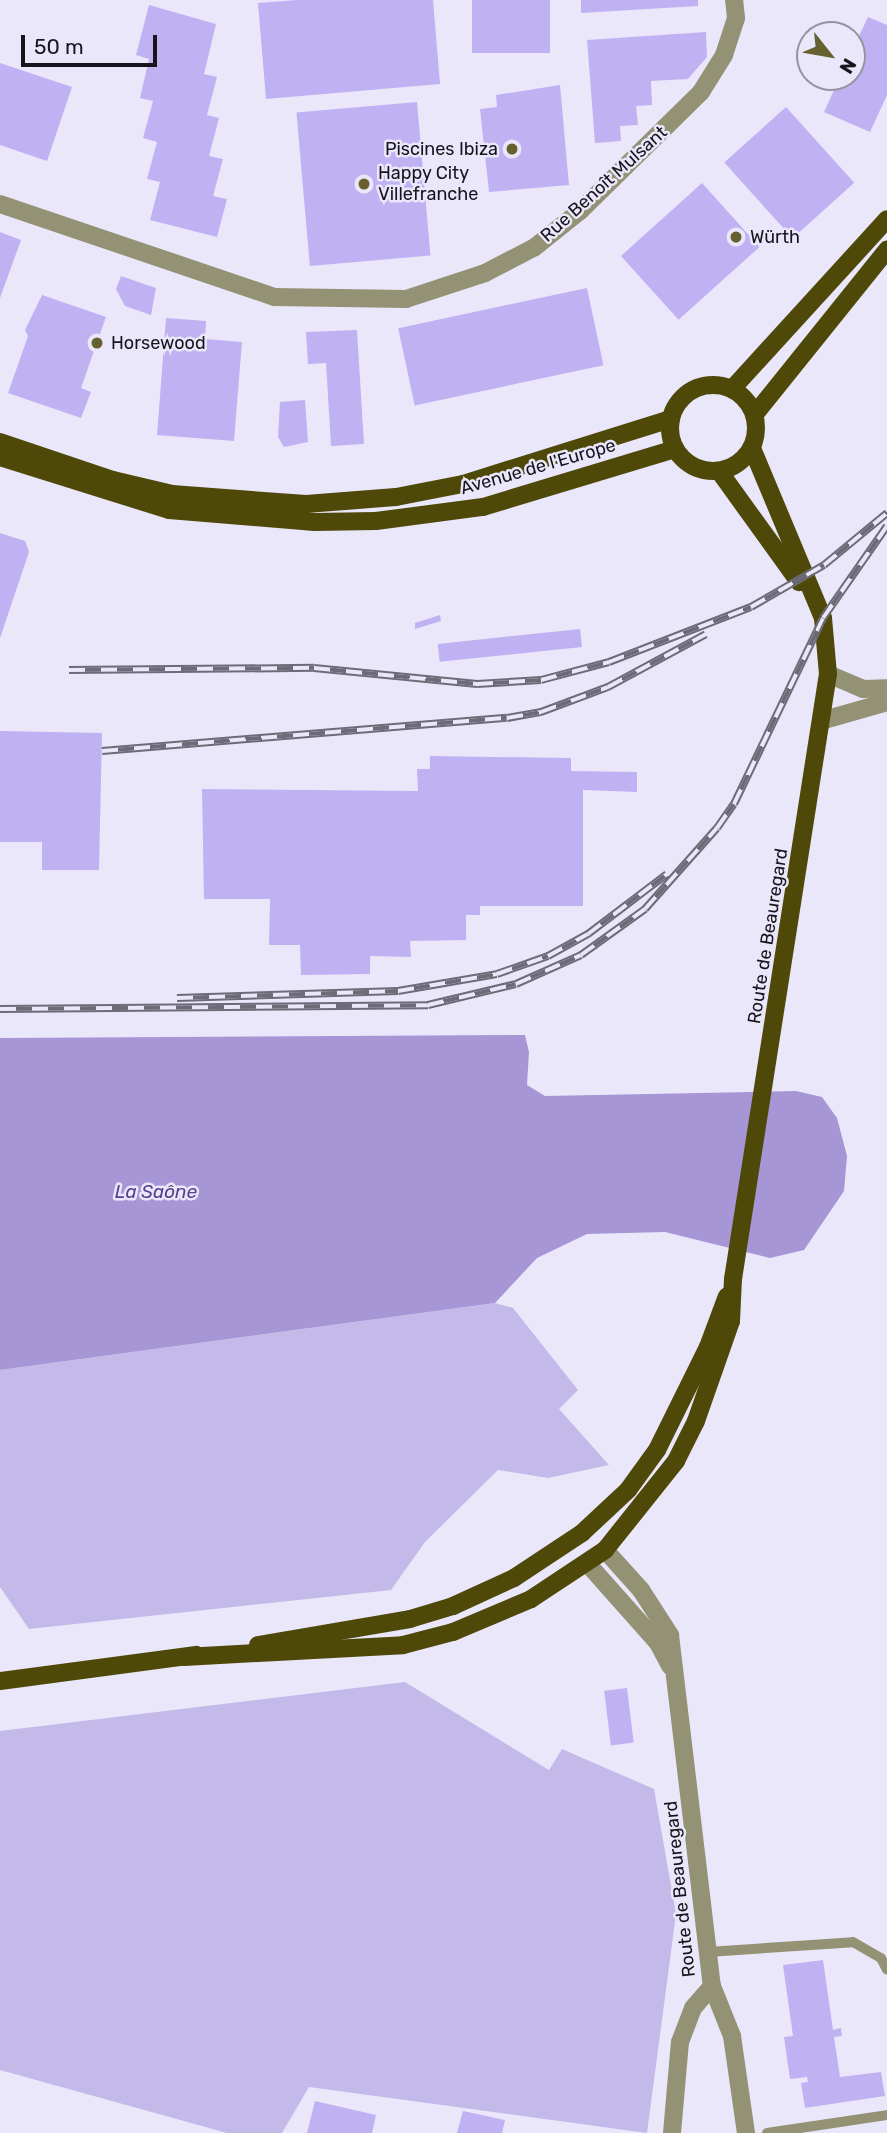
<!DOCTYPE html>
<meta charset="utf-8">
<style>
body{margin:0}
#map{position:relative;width:887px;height:2133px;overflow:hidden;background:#ebe7fb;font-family:Rubik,sans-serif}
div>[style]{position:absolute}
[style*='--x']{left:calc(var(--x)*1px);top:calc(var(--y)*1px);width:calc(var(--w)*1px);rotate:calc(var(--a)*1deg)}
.green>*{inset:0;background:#c4bae9}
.water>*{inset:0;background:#a696d6}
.building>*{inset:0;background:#c0b1f2;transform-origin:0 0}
.service>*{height:10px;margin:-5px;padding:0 5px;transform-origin:5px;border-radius:5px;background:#949274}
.minor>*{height:18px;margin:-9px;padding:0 9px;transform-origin:9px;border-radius:9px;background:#949274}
.tertiary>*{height:18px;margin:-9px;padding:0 9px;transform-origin:9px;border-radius:9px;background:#949274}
.primary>*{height:18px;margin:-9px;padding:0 9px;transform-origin:9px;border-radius:9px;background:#4f4909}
.primary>.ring{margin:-9px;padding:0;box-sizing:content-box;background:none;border:18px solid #4f4909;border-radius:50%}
.rail>*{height:8px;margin-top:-4px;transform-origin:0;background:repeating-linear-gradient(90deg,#ebe7fb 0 16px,#6d6b77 0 32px);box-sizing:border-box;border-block:2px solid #6d6b77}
.dots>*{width:19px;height:19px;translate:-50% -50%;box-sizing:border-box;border:4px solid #ebe7fb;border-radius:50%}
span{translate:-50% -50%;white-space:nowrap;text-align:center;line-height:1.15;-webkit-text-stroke:5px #ebe7fb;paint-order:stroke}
.poi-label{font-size:18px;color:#16151c}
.right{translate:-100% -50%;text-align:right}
.left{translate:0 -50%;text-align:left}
.street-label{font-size:18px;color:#16151c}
.water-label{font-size:19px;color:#58408d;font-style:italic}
.north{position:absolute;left:796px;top:21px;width:70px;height:70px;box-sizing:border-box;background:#ebe7fb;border:2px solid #9693a2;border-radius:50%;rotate:121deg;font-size:19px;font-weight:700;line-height:28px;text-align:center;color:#16151c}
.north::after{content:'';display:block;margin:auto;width:24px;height:32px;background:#66612e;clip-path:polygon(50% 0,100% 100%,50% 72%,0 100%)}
.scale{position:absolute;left:21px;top:35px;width:136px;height:32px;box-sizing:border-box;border:4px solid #16151c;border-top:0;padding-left:9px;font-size:21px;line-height:24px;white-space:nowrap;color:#16151c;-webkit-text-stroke:5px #ebe7fb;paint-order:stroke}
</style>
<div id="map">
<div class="green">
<div style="clip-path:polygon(495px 1303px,513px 1308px,578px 1390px,559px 1409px,609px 1465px,548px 1478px,498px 1470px,425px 1542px,391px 1590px,29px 1629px,0 1587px,0 1370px)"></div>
<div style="clip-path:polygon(405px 1682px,549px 1770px,562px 1749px,654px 1789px,676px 1914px,647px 2133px,309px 2087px,282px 2133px,227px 2133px,0 2070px,0 1731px)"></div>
</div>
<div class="water">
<div style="clip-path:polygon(525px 1035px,529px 1052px,527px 1085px,545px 1096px,796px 1091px,822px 1097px,837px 1118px,847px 1156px,844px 1191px,804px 1250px,770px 1258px,665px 1232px,587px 1234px,537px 1258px,495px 1303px,0 1370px,0 1038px)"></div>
</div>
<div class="building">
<div style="clip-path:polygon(297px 0,433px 0,440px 84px,266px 99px,258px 3px)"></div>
<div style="left:472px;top:0;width:78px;height:53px"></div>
<div style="clip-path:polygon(581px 0,698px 0,698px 6px,581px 13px)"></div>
<div style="clip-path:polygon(149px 5px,216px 24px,204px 74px,217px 77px,207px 115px,219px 118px,209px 156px,223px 159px,213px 196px,227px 199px,217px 237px,150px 220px,160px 182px,147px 179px,157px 142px,143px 138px,153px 101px,140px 98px,149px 59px,136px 55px)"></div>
<div style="clip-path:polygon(868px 17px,887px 25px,887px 95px,870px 132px,824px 112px,840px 77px,852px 77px,852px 51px)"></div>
<div style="clip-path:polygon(706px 32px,707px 57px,688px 79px,651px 81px,652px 105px,636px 106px,638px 125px,620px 126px,621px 141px,595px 143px,587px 40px)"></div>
<div style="clip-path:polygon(0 63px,72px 87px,47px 161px,0 145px)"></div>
<div style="clip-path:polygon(560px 85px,569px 185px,489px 192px,480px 109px,497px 107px,496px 95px)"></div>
<div style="left:417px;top:102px;width:154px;height:121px;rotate:85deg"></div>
<div style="left:786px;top:107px;width:102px;height:83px;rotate:48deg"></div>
<div style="left:702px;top:183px;width:86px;height:109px;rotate:48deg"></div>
<div style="clip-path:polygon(0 232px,21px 240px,0 298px)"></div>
<div style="clip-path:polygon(121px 276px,156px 288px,151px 315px,125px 306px,116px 289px)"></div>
<div style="left:587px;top:288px;width:79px;height:193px;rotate:78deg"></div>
<div style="clip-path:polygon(42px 295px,106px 317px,81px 388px,91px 392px,81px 418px,8px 393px,28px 336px,25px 330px)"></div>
<div style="clip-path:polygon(166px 318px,206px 321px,205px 339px,242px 342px,234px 441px,157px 435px)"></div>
<div style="clip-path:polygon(357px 330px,364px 444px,331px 446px,326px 363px,308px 364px,306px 332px)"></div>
<div style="clip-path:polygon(305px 400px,308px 442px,284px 447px,278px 437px,280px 402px)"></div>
<div style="clip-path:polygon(0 533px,25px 541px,29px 552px,0 638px)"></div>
<div style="clip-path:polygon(440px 615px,441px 621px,415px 629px,415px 623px)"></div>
<div style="left:580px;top:629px;width:18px;height:143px;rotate:84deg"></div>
<div style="clip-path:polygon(0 731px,102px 733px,99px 870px,42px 870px,42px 842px,0 842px)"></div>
<div style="clip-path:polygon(430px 756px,571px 758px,571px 771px,637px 772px,637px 792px,583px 790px,583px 906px,480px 906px,480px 915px,466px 915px,466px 940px,410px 941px,411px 957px,370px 956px,370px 974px,301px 975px,300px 945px,269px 945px,270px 899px,204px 899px,202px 789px,418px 791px,417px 769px,430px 769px)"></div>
<div style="left:627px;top:1688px;width:55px;height:23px;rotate:83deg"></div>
<div style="clip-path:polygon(823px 1960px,833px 2030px,841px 2028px,842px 2036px,834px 2037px,840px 2077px,881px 2072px,885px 2096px,805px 2108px,801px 2083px,808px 2082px,807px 2077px,790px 2079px,784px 2037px,793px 2036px,783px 1965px)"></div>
<div style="clip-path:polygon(315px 2101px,376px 2115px,372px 2133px,307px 2133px)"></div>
<div style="clip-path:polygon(463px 2111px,505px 2120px,502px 2133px,457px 2133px)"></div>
</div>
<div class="service">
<div style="--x:708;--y:1952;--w:145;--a:-3.9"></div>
<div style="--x:853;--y:1942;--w:32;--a:30"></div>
<div style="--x:881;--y:1958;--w:13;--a:63"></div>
<div style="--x:767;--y:2133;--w:121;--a:-8.5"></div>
</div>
<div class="minor">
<div style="--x:0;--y:204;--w:289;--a:18.7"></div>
<div style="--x:274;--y:297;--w:132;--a:0.9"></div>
<div style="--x:406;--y:299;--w:83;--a:-18.2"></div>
<div style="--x:485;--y:273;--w:56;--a:-27.5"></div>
<div style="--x:535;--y:247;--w:58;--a:-38.7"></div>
<div style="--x:580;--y:211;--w:170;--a:-44.5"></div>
<div style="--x:701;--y:92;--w:44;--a:-58.1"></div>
<div style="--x:724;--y:55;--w:39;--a:-72"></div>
<div style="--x:736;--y:18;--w:18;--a:-96"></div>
<div style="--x:828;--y:674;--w:38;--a:23"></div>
<div style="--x:863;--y:689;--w:24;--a:-2"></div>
<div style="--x:824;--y:720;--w:66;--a:-15.9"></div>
<div style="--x:672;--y:2133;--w:91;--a:-85"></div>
<div style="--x:680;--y:2042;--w:36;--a:-69"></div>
<div style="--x:693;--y:2008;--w:29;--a:-49"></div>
<div style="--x:712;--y:1986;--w:54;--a:68.2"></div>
<div style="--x:732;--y:2036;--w:98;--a:81.8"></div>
</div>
<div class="tertiary">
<div style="--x:605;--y:1550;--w:54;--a:48"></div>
<div style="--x:641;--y:1590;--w:54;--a:57.2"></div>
<div style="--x:670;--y:1635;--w:354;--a:83.2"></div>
<div style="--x:587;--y:1563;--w:107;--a:48.4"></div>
<div style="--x:658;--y:1643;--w:26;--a:62"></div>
</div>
<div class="primary">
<div class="ring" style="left:670px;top:385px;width:68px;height:68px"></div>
<div style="--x:732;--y:389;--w:230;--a:-47.6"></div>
<div style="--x:755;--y:414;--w:211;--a:-51.2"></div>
<div style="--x:0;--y:442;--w:119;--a:18.6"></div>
<div style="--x:113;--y:480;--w:61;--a:13.3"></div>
<div style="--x:172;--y:494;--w:134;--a:4.3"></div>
<div style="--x:306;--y:504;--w:90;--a:-4.4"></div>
<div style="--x:396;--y:497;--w:68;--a:-11"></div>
<div style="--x:463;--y:484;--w:218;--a:-17.4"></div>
<div style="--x:0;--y:457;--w:177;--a:17.4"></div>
<div style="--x:169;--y:510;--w:146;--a:4.7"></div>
<div style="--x:315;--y:522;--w:61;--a:-0.9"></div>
<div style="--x:376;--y:521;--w:108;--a:-7.5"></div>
<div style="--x:483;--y:507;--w:201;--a:-16.8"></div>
<div style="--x:719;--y:471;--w:137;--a:54.2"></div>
<div style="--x:258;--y:1645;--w:154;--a:-9.7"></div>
<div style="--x:410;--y:1619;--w:45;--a:-16.8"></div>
<div style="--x:453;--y:1606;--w:67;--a:-24.7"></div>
<div style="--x:514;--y:1578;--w:82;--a:-33.5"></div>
<div style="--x:582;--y:1533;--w:63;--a:-43.1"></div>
<div style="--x:628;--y:1490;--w:49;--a:-54.1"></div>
<div style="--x:657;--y:1450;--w:115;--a:-63.7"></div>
<div style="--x:708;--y:1347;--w:54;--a:-69.6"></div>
<div style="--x:184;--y:1657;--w:219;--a:-3.1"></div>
<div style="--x:403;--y:1645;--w:52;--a:-14.6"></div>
<div style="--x:453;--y:1632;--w:85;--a:-22.9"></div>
<div style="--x:531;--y:1599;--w:89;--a:-33.5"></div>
<div style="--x:605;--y:1550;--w:114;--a:-51.4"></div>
<div style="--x:676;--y:1461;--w:45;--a:-63.4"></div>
<div style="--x:696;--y:1421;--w:106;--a:-70.7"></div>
<div style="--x:731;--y:1321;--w:42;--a:-87.3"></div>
<div style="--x:733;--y:1279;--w:612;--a:-81.08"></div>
<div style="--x:828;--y:674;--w:56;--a:-95.1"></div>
<div style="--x:823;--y:618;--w:184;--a:-112.7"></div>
<div style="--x:0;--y:1681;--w:198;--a:-7.6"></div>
</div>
<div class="rail">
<div style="--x:69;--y:670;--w:245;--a:-0.5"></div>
<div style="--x:314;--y:668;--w:164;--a:5.6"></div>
<div style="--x:477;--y:684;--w:64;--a:-3.6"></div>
<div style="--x:541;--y:680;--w:70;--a:-14.8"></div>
<div style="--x:609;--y:662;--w:152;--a:-21.2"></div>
<div style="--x:751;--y:607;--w:84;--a:-29.9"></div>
<div style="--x:824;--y:565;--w:82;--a:-39.5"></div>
<div style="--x:102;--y:751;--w:406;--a:-4.7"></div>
<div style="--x:507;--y:718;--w:35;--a:-10"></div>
<div style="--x:541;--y:712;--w:72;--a:-20.5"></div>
<div style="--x:608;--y:687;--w:111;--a:-28.4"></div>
<div style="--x:177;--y:998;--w:221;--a:-1.8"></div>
<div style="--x:398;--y:991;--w:100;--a:-9.7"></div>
<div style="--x:497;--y:974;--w:54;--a:-19.4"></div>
<div style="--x:548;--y:956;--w:46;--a:-28.8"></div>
<div style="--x:588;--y:934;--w:99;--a:-37.2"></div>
<div style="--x:0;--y:1009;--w:428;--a:-0.5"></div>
<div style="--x:428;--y:1005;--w:90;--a:-13.4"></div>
<div style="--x:516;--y:984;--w:71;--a:-24"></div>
<div style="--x:581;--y:955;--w:79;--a:-35.7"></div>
<div style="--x:645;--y:909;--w:108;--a:-48.4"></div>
<div style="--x:717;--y:828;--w:29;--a:-55"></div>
<div style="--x:734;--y:804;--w:206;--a:-64.4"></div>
<div style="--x:823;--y:618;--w:112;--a:-55.2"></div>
</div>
<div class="dots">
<div style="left:512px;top:149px;background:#66612e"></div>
<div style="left:364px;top:184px;background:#66612e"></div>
<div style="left:736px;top:237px;background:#66612e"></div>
<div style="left:97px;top:343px;background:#66612e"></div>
</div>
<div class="poi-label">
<span class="right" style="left:498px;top:149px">Piscines Ibiza</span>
<span class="left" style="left:378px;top:184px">Happy City<br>Villefranche</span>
<span class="left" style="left:750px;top:237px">Würth</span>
<span class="left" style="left:111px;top:343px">Horsewood</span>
</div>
<div class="street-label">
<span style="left:604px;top:184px;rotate:-42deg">Rue Benoît Mulsant</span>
<span style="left:538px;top:467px;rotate:-16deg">Avenue de l'Europe</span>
<span style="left:768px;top:936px;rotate:-81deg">Route de Beauregard</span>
<span style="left:680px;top:1889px;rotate:-96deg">Route de Beauregard</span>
</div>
<div class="water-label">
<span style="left:156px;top:1192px">La Saône</span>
</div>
<div class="north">N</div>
<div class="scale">50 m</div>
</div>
